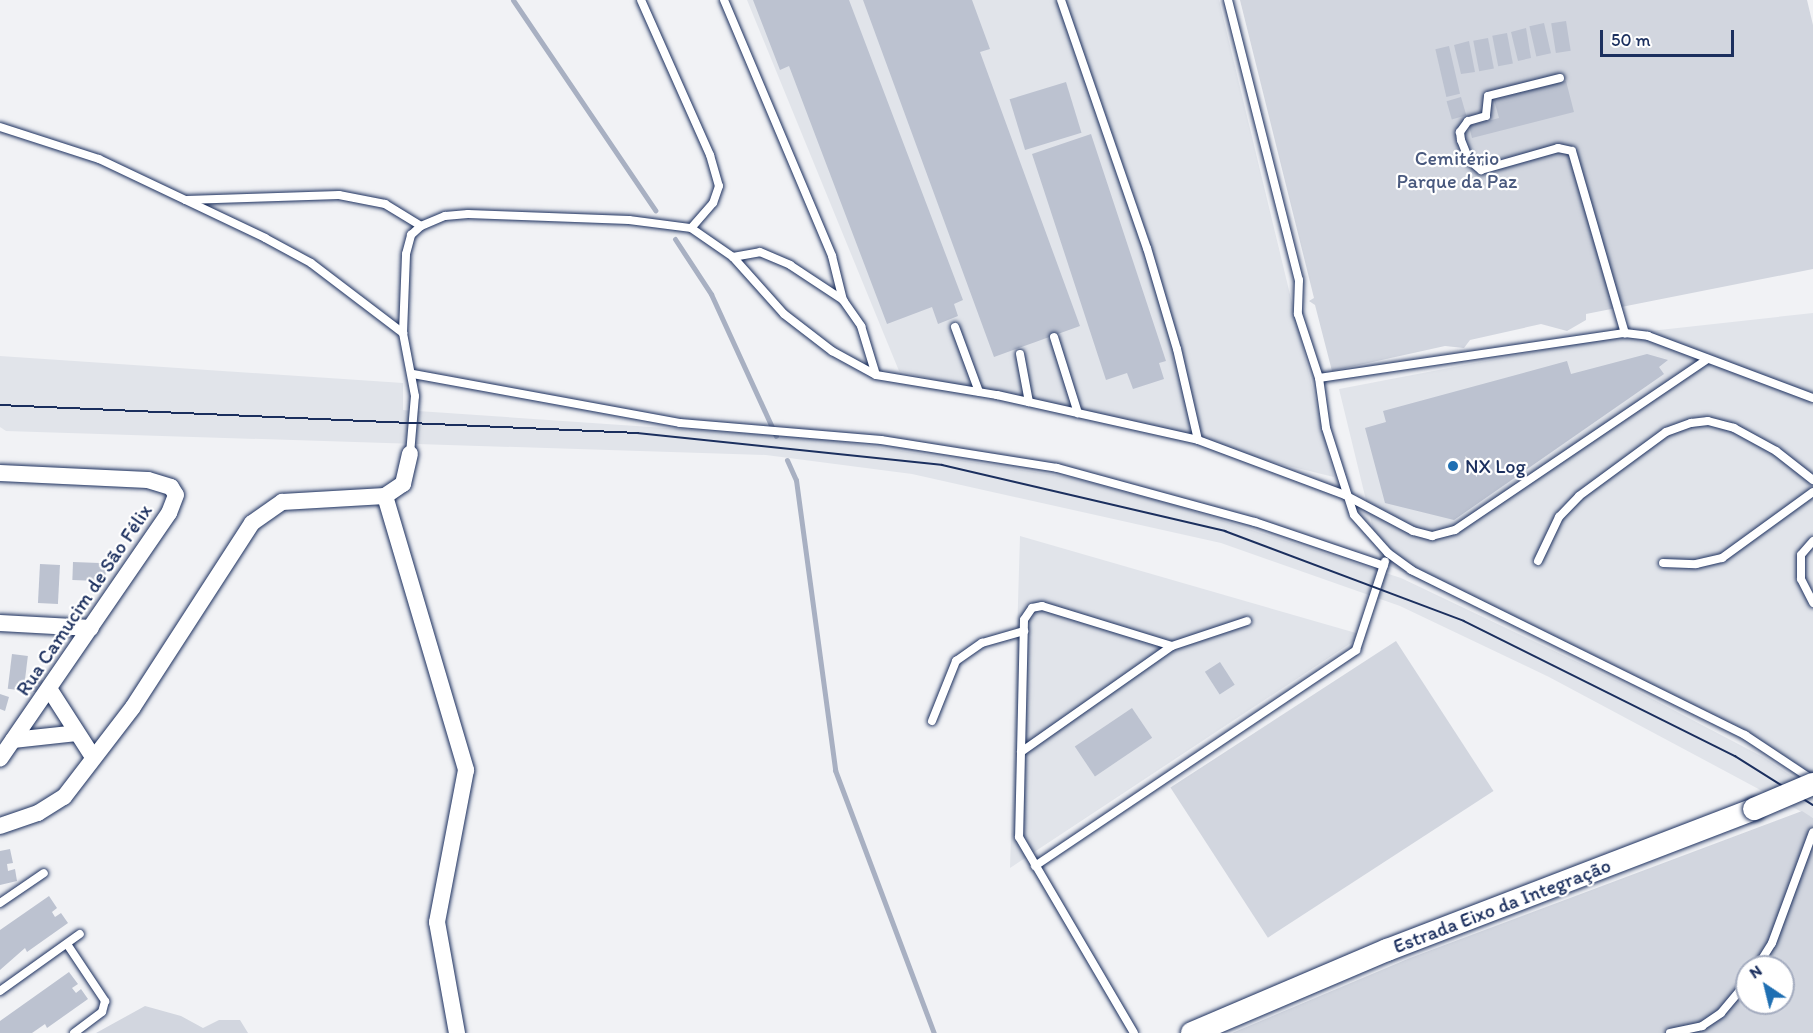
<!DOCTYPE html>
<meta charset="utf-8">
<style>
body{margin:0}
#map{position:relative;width:1813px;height:1033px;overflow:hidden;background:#f1f2f5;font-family:Itim,sans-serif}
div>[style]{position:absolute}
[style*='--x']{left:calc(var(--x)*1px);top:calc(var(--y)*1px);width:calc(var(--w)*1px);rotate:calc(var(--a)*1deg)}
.built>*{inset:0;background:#e1e4ea}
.green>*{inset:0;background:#d2d6df;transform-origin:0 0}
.stream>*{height:5px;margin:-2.5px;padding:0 2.5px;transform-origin:2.5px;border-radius:2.5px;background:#a8b0c2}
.building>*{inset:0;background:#bcc2d0;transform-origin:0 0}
.roads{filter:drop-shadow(0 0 2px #1b2f5e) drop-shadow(0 0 2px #1b2f5e)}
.lane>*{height:8px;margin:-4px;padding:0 4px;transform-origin:4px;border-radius:4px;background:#fff}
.street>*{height:16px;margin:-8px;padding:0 8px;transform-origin:8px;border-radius:8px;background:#fff}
.secondary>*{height:22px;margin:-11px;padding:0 11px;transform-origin:11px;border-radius:11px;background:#fff}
.tram>*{height:1.5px;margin:-0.75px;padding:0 0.75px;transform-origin:0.75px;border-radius:0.75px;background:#1b2f5e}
.bridges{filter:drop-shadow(0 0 2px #1b2f5e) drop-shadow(0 0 2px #1b2f5e)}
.secondary-bridge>*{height:22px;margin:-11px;padding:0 11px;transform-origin:11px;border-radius:11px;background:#fff}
.dots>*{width:16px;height:16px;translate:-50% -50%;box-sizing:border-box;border:3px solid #fff;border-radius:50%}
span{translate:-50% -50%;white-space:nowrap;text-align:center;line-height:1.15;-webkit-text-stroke:4.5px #fff;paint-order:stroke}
.park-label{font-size:20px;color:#49597e}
.poi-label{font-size:20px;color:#1b2f5e}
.left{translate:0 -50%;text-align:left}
.street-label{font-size:20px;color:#1b2f5e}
.north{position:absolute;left:1735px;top:955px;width:60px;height:60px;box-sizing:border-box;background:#fff;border:2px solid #a4acbf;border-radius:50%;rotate:325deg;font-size:16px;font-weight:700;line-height:24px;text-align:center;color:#1b2f5e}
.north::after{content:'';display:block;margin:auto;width:21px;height:27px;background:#1f6fb2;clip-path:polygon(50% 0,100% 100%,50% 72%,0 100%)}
.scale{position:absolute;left:1600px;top:30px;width:134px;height:27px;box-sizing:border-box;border:3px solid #1b2f5e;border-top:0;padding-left:8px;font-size:18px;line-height:21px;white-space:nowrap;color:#1b2f5e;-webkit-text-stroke:4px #fff;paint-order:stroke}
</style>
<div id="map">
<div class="built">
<div style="clip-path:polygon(747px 0,1219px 0,1334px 477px,899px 371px)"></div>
<div style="clip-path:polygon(1813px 313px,1813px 778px,1745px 732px,1381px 562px,1339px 389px,1632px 333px)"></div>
<div style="clip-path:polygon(0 356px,403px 383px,403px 410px,825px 439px,1073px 478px,1174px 505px,1401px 578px,1624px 684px,1763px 757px,1813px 790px,1813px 818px,1549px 677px,1400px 606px,1221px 543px,912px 474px,766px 455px,6px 431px,0 427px)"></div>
<div style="clip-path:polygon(1020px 536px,1363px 635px,1010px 868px)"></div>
</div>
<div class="green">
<div style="clip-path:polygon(1240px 0,1807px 0,1813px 25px,1813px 269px,1586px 314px,1586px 320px,1567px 331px,1541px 324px,1470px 340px,1464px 348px,1445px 346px,1332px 371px,1315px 305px,1309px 301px,1314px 298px)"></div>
<div style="left:1396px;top:641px;width:179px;height:269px;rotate:57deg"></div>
<div style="clip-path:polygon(evenodd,1802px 811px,1813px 818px,1813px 1033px,1232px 1033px,1410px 958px,1802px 811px,1747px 967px,1783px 967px,1783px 1003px,1747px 1003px,1747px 967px)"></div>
<div style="clip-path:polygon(145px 1006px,181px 1016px,203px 1028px,219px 1020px,240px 1020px,248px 1033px,96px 1033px)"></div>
</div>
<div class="stream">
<div style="--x:513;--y:0;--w:254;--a:55.9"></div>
<div style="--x:675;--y:239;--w:66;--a:56.8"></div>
<div style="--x:711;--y:294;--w:156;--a:65.4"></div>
<div style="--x:787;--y:460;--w:22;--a:66"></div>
<div style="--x:796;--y:480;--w:293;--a:82.3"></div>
<div style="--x:835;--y:770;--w:281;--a:69.4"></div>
</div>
<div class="building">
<div style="clip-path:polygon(753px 0,849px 0,963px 300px,954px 304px,958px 316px,938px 324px,932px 307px,887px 324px,789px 66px,780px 70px)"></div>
<div style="clip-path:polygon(863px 0,972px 0,990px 49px,980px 52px,1080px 326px,994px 357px)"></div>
<div style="left:1566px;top:21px;width:30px;height:15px;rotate:81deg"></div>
<div style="left:1544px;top:23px;width:31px;height:15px;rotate:77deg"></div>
<div style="clip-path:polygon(1526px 28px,1531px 58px,1518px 61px,1511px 32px)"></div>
<div style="left:1507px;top:33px;width:31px;height:15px;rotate:79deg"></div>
<div style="left:1488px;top:38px;width:31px;height:15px;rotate:79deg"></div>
<div style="clip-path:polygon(1469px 41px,1475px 72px,1461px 74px,1454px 45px)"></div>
<div style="left:1449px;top:46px;width:49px;height:14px;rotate:77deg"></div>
<div style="clip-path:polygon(1566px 81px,1574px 112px,1472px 138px,1469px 126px,1499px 118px,1494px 100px)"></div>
<div style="left:1066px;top:82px;width:53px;height:59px;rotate:73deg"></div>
<div style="left:1461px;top:97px;width:19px;height:15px;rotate:74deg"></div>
<div style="clip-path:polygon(1091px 134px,1166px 361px,1159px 363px,1164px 379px,1133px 389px,1127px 373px,1106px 380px,1032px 154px)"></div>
<div style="clip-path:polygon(1647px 354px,1668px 360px,1659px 367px,1664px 374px,1454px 520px,1385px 503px,1365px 428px,1386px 422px,1383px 411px,1567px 361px,1571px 374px)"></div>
<div style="left:73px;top:562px;width:33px;height:18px;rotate:2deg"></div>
<div style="left:40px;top:564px;width:20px;height:39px;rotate:3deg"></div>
<div style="left:12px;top:654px;width:16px;height:35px;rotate:7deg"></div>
<div style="left:1220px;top:662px;width:27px;height:18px;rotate:57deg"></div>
<div style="left:30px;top:678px;width:13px;height:13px;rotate:9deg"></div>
<div style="clip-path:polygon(0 694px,9px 697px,5px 711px,0 709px)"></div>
<div style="left:1132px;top:708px;width:36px;height:69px;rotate:56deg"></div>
<div style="clip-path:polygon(10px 849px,13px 863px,7px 864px,8px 871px,15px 869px,17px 881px,0 885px,0 851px)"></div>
<div style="clip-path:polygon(49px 896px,57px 908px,52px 912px,55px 917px,61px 913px,68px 923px,27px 952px,25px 948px,0 970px,0 930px)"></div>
<div style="clip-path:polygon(69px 972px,78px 984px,72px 988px,76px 993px,81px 989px,88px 999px,47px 1028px,45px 1024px,32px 1033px,0 1033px,0 1021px)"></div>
</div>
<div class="roads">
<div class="lane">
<div style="--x:641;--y:0;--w:170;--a:66"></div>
<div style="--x:710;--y:155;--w:32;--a:74"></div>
<div style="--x:719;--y:186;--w:18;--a:109"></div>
<div style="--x:713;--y:203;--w:33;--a:131"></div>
<div style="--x:724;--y:0;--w:278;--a:67.1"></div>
<div style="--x:832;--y:256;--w:45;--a:76"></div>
<div style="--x:1061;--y:0;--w:262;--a:70.9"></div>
<div style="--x:1147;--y:248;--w:105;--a:73.5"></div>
<div style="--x:1177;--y:349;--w:93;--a:77"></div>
<div style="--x:1228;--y:0;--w:289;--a:75.8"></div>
<div style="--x:1299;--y:280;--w:34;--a:92"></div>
<div style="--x:1298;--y:314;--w:67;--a:71.8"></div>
<div style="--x:1319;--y:378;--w:50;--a:82"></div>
<div style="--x:1326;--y:428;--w:91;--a:72.2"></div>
<div style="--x:1354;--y:515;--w:51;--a:48.2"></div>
<div style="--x:1388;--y:553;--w:29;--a:36"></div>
<div style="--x:1411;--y:570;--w:373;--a:26.3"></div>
<div style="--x:1745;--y:735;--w:82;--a:33.5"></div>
<div style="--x:1560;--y:78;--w:74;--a:166"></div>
<div style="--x:1488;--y:96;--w:20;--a:96"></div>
<div style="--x:1486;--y:116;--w:19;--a:164"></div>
<div style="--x:1468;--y:121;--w:14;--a:126"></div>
<div style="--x:1460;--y:132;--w:8;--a:83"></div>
<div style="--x:1461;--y:140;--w:22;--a:68"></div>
<div style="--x:1469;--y:160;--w:16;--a:40"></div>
<div style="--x:1481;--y:170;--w:80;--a:-15.9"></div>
<div style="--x:1558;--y:148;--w:14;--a:12"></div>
<div style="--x:1572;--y:151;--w:190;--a:73.8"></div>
<div style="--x:0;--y:127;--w:104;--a:17.9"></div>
<div style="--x:99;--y:159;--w:184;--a:25.4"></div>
<div style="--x:265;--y:238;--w:52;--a:28.5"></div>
<div style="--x:311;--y:263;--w:116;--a:37.3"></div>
<div style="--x:186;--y:200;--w:153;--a:-1.9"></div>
<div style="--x:339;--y:195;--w:47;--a:11.1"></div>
<div style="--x:385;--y:204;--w:42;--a:31.4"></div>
<div style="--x:733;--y:257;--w:27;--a:-10"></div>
<div style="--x:760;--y:252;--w:33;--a:23"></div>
<div style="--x:790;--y:265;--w:64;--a:33.4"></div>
<div style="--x:843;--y:300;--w:32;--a:55"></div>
<div style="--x:861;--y:326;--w:51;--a:73"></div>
<div style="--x:955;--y:327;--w:69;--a:69.7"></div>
<div style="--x:1054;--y:337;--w:80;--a:72.5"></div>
<div style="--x:1020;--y:354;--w:49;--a:79.4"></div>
<div style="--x:413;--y:374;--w:271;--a:10.4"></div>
<div style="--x:680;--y:423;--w:202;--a:4.8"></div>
<div style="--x:881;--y:440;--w:178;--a:9"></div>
<div style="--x:1057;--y:468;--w:205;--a:15.3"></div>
<div style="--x:1255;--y:522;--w:136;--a:18.8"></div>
<div style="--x:1319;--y:378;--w:309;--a:-8.4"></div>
<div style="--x:1625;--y:333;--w:23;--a:7"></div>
<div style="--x:1648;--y:336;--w:176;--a:20.6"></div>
<div style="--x:410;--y:454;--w:58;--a:-85.1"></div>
<div style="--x:415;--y:396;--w:64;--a:-100.8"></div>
<div style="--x:403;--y:333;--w:79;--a:-87.8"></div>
<div style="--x:406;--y:254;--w:20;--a:-75"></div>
<div style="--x:411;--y:235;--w:13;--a:-42"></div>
<div style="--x:421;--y:226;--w:26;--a:-23"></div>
<div style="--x:445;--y:216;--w:23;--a:-5"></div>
<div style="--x:468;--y:214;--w:161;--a:2.1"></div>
<div style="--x:629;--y:220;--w:63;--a:7.4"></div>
<div style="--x:691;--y:228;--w:51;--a:34.6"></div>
<div style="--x:733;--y:257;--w:76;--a:48.2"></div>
<div style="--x:784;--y:314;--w:61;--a:37.6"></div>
<div style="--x:832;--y:351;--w:50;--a:28.6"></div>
<div style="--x:876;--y:375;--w:123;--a:9.4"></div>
<div style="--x:997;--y:395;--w:206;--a:12.6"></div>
<div style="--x:1198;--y:440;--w:157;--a:20.5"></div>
<div style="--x:1345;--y:495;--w:77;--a:27.9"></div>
<div style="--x:1413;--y:531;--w:20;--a:15"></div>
<div style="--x:1432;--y:536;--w:24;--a:-15"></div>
<div style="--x:1455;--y:530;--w:305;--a:-34.1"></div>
<div style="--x:1813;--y:541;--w:18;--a:131"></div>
<div style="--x:1801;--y:555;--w:24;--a:90"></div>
<div style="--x:1801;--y:579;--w:27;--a:63"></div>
<div style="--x:1538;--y:561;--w:49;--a:-64.5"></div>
<div style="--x:1559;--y:517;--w:29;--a:-46"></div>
<div style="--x:1579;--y:496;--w:108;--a:-36.3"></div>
<div style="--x:1666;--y:432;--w:27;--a:-20"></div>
<div style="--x:1691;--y:423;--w:17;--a:-7"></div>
<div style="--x:1708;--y:421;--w:27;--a:15"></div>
<div style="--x:1734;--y:428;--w:48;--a:28.7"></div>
<div style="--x:1776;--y:451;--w:47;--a:38.1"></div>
<div style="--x:1663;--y:563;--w:33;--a:2"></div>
<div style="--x:1696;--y:564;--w:27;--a:-13"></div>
<div style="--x:1722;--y:558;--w:112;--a:-36"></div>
<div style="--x:1172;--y:646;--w:79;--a:-18.4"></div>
<div style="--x:932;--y:721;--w:65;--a:-68.2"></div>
<div style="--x:956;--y:661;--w:32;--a:-35"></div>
<div style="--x:982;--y:643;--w:44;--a:-15.9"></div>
<div style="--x:1021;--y:752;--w:184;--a:-35.1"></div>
<div style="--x:1172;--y:646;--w:136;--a:-162.9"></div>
<div style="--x:1042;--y:606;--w:10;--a:169"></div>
<div style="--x:1032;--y:608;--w:14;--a:124"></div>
<div style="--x:1024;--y:620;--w:132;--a:91.3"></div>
<div style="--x:1021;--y:752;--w:85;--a:91.3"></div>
<div style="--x:1019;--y:837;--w:227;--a:59.6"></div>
<div style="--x:1035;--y:866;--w:387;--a:-33.9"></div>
<div style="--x:1356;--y:650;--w:93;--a:-71.8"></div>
<div style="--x:0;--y:903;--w:53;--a:-34.3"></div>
<div style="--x:67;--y:944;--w:69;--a:56.3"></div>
<div style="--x:105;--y:1001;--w:11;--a:105"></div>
<div style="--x:102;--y:1012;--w:35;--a:143"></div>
<div style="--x:1757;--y:967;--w:28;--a:-58"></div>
<div style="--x:1772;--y:943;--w:118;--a:-69.7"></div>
<div style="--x:0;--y:991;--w:98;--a:-35.5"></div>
<div style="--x:1670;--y:1033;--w:33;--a:-12"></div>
<div style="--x:1702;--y:1026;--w:23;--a:-34"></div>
<div style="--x:1721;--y:1013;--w:40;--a:-50"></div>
</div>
<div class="street">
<div style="--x:0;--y:473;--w:148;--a:2.7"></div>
<div style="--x:148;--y:480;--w:24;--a:17"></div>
<div style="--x:171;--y:487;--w:9;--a:58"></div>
<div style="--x:176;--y:495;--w:19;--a:111"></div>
<div style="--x:169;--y:513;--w:298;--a:124.5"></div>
<div style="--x:385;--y:496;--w:286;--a:73.5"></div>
<div style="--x:466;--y:770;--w:155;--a:100.8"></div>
<div style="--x:437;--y:922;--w:113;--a:79.8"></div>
<div style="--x:0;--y:623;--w:91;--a:3.1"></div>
<div style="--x:50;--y:690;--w:80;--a:57.3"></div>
<div style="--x:13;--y:740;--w:64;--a:-6.2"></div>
<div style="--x:0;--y:826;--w:40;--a:-18.9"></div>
<div style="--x:38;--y:813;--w:31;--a:-32"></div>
<div style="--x:64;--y:797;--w:113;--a:-52.5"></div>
<div style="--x:133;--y:707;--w:219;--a:-57.1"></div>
<div style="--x:252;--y:523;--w:37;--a:-35"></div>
<div style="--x:282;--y:502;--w:103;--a:-3.3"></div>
<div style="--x:385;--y:496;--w:22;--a:-34"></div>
<div style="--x:403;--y:484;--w:31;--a:-77"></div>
</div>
<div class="secondary">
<div style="--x:1192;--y:1033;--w:212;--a:-23.1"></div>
<div style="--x:1387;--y:950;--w:393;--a:-21"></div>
</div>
</div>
<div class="tram">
<div style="--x:0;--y:405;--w:639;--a:2.51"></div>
<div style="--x:638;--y:433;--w:306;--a:6"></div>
<div style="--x:942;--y:465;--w:291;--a:13.1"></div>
<div style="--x:1225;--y:531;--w:255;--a:20.6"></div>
<div style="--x:1464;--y:621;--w:303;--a:26.5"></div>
<div style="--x:1735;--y:756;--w:92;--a:32.1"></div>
</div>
<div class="bridges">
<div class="secondary-bridge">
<div style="--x:1754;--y:809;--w:64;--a:-23"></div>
</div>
</div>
<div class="dots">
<div style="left:1453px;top:466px;background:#1f6fb2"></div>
</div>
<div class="park-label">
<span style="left:1457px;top:170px">Cemitério<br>Parque da Paz</span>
</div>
<div class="poi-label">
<span class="left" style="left:1465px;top:466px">NX Log</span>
</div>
<div class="street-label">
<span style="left:84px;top:600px;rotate:-56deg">Rua Camucim de São Félix</span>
<span style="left:1502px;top:906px;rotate:-21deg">Estrada Eixo da Integração</span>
</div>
<div class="north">N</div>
<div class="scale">50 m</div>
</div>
